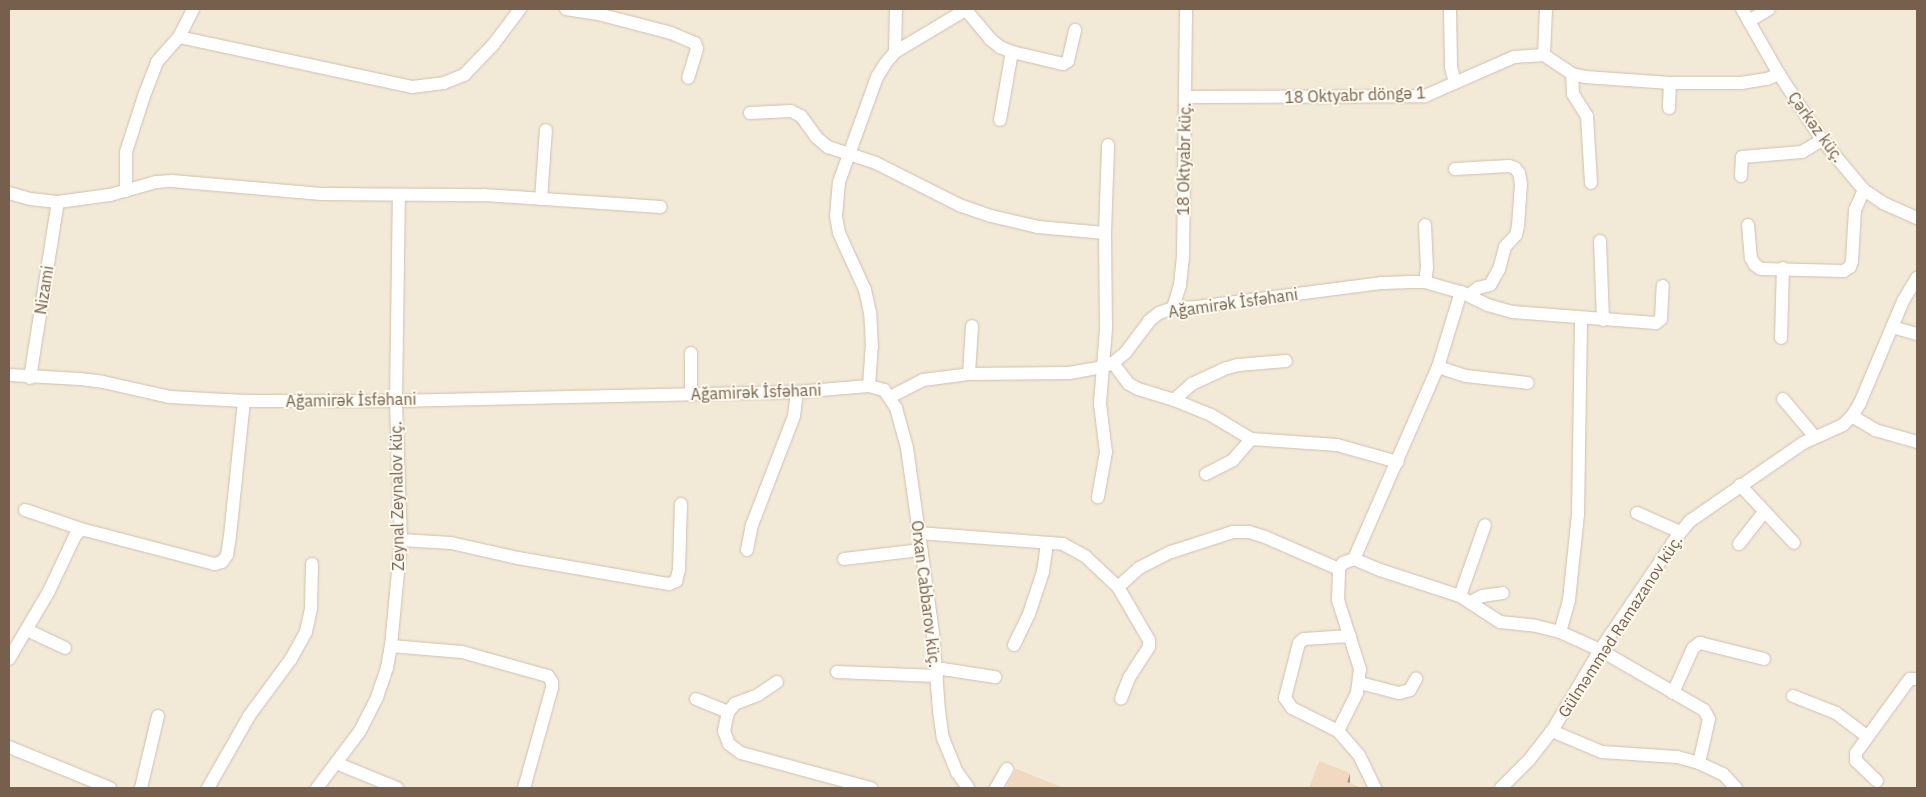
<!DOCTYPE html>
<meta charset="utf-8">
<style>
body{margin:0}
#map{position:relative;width:1926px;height:797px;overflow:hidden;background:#fcf7e9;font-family:"IBM Plex Sans",sans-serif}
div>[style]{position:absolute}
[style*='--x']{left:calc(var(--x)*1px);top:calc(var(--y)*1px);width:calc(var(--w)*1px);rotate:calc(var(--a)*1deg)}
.residential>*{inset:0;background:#f3e9d7;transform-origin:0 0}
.roads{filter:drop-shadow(0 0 1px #cec0af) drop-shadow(0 0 1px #cec0af)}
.minor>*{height:12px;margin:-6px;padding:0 6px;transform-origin:6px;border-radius:6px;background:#fff}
.shaded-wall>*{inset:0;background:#a99887}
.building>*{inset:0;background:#f1d9c1}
span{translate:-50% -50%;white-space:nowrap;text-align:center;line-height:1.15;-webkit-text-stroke:4px #fefaef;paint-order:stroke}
.street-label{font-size:16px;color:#76604d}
.frame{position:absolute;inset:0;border:10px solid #76604d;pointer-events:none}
</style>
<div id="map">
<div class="residential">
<div style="left:9px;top:9px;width:1908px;height:779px"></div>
</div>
<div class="roads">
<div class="minor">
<div style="--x:566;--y:9;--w:36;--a:9"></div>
<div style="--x:602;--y:15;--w:71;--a:14.6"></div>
<div style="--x:671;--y:33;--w:26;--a:23"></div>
<div style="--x:695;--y:43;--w:6;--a:72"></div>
<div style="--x:697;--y:49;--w:30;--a:107"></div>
<div style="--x:1450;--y:9;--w:58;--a:89"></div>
<div style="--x:1451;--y:67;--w:16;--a:76"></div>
<div style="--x:1742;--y:9;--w:75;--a:60.4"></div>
<div style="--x:1779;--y:74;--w:79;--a:56.9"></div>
<div style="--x:1822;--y:140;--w:65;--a:50"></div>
<div style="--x:1864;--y:190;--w:23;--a:34"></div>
<div style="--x:1883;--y:203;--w:37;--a:24"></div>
<div style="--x:966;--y:10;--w:38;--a:50"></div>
<div style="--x:990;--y:39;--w:13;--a:39"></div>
<div style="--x:1000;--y:47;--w:13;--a:23"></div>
<div style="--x:1012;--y:52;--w:52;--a:13.2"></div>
<div style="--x:1063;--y:64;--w:6;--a:-31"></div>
<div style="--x:1068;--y:61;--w:32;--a:-77"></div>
<div style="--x:1749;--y:21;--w:23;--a:-31"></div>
<div style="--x:179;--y:37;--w:238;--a:12.1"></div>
<div style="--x:412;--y:87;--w:32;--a:-7"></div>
<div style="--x:444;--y:83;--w:22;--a:-22"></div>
<div style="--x:464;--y:75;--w:42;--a:-46"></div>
<div style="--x:493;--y:45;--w:45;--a:-53.1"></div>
<div style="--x:895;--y:52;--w:43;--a:-88.7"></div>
<div style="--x:1544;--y:55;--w:46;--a:-87.5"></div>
<div style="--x:1572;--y:74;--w:20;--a:87"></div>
<div style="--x:1573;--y:94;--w:26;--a:58"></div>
<div style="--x:1587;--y:116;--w:67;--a:86.6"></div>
<div style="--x:1185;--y:97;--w:240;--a:-0.2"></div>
<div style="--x:1425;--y:96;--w:97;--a:-23.7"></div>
<div style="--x:1514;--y:57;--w:30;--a:-4"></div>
<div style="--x:1544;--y:55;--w:34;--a:34"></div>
<div style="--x:1572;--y:74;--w:13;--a:13"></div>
<div style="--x:1585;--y:77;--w:85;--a:4"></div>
<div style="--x:1670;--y:83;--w:71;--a:0"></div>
<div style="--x:1741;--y:83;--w:26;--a:-9"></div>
<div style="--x:1767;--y:79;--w:13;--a:-23"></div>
<div style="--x:1669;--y:108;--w:25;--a:-88"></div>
<div style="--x:750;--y:113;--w:41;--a:-2.8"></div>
<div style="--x:791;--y:111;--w:11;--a:27"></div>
<div style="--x:801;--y:116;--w:26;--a:54"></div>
<div style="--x:816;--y:137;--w:16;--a:40"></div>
<div style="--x:828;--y:147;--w:51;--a:18.4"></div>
<div style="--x:876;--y:163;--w:93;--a:26.8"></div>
<div style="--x:959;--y:205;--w:34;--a:19"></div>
<div style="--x:991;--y:216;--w:48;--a:13.2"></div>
<div style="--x:1038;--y:227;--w:67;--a:5.1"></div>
<div style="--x:1105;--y:233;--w:96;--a:89.4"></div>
<div style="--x:1106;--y:329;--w:75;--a:94.6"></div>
<div style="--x:1100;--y:404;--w:48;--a:82.9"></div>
<div style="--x:1106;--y:452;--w:46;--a:100.1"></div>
<div style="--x:1000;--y:120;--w:69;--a:-80"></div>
<div style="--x:1455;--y:169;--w:54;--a:-3.2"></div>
<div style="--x:1509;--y:166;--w:6;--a:18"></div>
<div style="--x:1515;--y:168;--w:6;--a:51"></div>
<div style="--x:1519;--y:173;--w:11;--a:80"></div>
<div style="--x:1521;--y:184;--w:42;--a:94.1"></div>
<div style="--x:1518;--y:226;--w:9;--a:103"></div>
<div style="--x:1516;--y:235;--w:16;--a:133"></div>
<div style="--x:1505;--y:247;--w:23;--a:105"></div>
<div style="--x:1499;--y:269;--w:18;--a:119"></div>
<div style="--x:1490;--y:285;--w:12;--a:166"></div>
<div style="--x:1478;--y:288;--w:11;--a:142"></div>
<div style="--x:1741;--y:176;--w:19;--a:-87"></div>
<div style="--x:1742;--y:157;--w:60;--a:-4.8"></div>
<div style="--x:1802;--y:152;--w:23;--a:-31"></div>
<div style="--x:126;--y:191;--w:39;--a:-90"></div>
<div style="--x:126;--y:152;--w:59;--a:-72.2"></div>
<div style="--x:144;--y:96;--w:36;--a:-69"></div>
<div style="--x:157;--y:62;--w:33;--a:-49"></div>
<div style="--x:179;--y:37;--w:31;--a:-63"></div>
<div style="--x:9;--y:193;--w:22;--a:16"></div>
<div style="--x:30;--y:199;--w:28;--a:6"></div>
<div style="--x:58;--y:202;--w:52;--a:-7.7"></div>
<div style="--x:110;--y:195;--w:48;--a:-15.8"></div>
<div style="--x:156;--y:182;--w:16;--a:-4"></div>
<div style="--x:172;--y:181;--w:150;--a:5"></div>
<div style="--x:321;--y:194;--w:163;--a:0.4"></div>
<div style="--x:484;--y:195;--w:177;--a:3.9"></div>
<div style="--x:541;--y:199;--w:69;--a:-85.9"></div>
<div style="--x:1748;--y:225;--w:33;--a:85"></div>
<div style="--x:1751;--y:258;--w:8;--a:60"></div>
<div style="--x:1755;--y:265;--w:7;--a:34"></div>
<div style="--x:1761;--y:269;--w:83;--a:1.4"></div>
<div style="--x:1844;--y:271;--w:7;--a:-34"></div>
<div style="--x:1850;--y:267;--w:6;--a:-72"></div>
<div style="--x:1852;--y:261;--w:51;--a:-86.6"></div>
<div style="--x:1855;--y:210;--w:22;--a:-66"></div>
<div style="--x:1105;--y:233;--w:88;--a:-88"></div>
<div style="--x:1600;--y:241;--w:79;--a:87.8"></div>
<div style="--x:1425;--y:282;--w:14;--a:-82"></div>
<div style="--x:1427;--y:268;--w:43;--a:-92.7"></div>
<div style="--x:1173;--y:308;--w:24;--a:-73"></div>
<div style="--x:1180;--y:285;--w:27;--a:-84"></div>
<div style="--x:1183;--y:258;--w:249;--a:-89.3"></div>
<div style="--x:1892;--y:327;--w:26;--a:16"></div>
<div style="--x:1781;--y:338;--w:70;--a:-88.4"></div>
<div style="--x:691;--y:353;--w:42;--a:90"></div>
<div style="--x:1113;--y:363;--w:26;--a:53"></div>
<div style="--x:1129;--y:384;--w:10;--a:29"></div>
<div style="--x:1138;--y:389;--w:38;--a:17"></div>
<div style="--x:1174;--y:400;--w:40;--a:22"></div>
<div style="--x:1211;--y:415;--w:47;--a:31"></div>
<div style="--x:1251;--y:439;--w:86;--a:4"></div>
<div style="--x:1337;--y:445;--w:63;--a:15.6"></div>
<div style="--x:1438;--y:367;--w:29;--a:18"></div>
<div style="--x:1466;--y:376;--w:62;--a:6.4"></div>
<div style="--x:969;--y:374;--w:48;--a:-86.4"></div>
<div style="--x:9;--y:375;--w:71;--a:3.2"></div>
<div style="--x:80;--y:379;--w:23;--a:7"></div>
<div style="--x:103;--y:382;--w:69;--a:12.6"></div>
<div style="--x:170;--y:397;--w:74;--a:3.1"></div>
<div style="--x:244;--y:401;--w:152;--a:0"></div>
<div style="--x:396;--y:401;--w:401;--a:-1.3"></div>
<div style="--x:797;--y:392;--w:72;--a:-4.8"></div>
<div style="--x:869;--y:386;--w:16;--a:15"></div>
<div style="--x:884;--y:390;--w:22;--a:56"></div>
<div style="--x:896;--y:408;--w:41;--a:74.6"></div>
<div style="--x:907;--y:448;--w:188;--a:82"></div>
<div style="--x:933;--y:634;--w:77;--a:85.5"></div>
<div style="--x:939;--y:711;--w:27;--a:82"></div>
<div style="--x:943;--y:738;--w:37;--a:68"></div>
<div style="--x:957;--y:772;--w:19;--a:55"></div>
<div style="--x:30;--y:378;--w:178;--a:-81"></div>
<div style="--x:869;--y:386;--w:39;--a:-86"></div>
<div style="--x:872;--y:347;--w:34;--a:-93"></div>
<div style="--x:870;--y:313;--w:24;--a:-102"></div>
<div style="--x:865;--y:290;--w:63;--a:-114.5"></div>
<div style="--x:839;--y:233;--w:17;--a:-100"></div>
<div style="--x:836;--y:216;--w:34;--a:-85"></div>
<div style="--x:839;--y:182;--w:112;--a:-70.1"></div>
<div style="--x:877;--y:77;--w:15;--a:-58"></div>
<div style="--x:885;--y:64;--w:16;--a:-50"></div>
<div style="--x:895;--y:52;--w:84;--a:-30.8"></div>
<div style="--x:890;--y:397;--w:37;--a:-27"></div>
<div style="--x:923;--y:380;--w:46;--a:-7.4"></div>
<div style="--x:969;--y:374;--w:100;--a:-0.6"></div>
<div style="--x:1069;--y:373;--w:34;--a:-10"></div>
<div style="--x:1102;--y:367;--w:12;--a:-20"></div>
<div style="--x:1113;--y:363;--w:17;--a:-40"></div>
<div style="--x:1126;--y:352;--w:39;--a:-53"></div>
<div style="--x:1149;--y:321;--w:13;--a:-39"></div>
<div style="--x:1159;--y:313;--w:15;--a:-20"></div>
<div style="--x:1173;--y:308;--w:24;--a:-2"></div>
<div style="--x:1197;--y:307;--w:187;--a:-7.4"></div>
<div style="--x:1382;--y:283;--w:29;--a:-2"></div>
<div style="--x:1411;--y:282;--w:14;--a:0"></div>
<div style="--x:1425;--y:282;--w:37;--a:16"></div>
<div style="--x:1461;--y:292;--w:30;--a:26"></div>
<div style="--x:1488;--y:305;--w:26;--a:16"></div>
<div style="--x:1513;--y:312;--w:143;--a:4.4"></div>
<div style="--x:1656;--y:323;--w:6;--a:-39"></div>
<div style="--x:1661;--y:319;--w:33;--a:-87"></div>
<div style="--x:1783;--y:399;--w:50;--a:49.9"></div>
<div style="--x:1174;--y:400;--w:24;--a:-42"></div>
<div style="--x:1192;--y:384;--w:38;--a:-25"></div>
<div style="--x:1227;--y:368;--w:11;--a:-15"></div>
<div style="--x:1238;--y:365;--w:48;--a:-4.8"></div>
<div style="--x:1852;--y:416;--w:27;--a:31"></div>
<div style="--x:1875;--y:430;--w:44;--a:15.9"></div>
<div style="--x:1206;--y:474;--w:30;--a:-27"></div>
<div style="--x:1233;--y:460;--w:28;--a:-49"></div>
<div style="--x:1740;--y:485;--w:79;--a:47"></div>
<div style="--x:25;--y:510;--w:59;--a:18.7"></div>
<div style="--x:1637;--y:513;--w:47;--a:23.8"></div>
<div style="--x:918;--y:533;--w:145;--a:4.3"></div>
<div style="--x:1063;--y:544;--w:26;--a:29"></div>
<div style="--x:1086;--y:557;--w:44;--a:43.2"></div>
<div style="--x:1118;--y:587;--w:28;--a:-42"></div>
<div style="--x:1139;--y:568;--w:36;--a:-27"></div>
<div style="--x:1171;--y:552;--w:65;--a:-17.9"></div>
<div style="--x:1233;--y:532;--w:16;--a:0"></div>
<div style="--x:1249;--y:532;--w:17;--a:17"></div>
<div style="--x:1265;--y:537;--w:81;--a:23.4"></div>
<div style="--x:1339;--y:569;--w:7;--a:-56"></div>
<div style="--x:1343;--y:563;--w:12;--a:-20"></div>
<div style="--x:1354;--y:559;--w:28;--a:23"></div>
<div style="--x:1380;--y:570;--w:84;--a:18"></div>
<div style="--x:1460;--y:596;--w:48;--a:33"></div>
<div style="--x:1500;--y:622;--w:36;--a:6"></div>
<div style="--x:1536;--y:626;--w:25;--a:14"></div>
<div style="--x:1560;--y:632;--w:44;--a:24.2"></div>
<div style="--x:1600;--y:650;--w:120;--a:30"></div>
<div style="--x:1704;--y:710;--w:10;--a:61"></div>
<div style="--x:1709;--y:719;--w:45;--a:102.8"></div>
<div style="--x:1699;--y:763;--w:26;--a:25"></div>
<div style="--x:1723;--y:774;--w:19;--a:47"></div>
<div style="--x:401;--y:540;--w:50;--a:3.4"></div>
<div style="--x:451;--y:543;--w:69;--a:12.6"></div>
<div style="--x:518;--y:558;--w:153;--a:9.8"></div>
<div style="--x:669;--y:584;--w:8;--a:-23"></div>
<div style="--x:676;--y:581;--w:11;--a:-75"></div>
<div style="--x:679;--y:570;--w:66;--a:-88.3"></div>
<div style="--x:1739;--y:544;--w:41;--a:-52"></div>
<div style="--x:747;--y:550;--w:25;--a:-79"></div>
<div style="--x:752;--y:525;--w:117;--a:-68.9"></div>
<div style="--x:794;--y:416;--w:24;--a:-83"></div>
<div style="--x:844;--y:559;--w:78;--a:-6.7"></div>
<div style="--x:1354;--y:559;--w:210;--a:-66.4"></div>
<div style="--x:1438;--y:367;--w:78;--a:-73"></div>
<div style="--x:1118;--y:587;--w:61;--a:59.7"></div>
<div style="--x:1149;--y:640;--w:7;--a:90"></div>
<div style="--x:1149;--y:647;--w:37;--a:123"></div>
<div style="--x:1129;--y:678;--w:22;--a:111"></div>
<div style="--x:1460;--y:596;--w:75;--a:-70.6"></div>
<div style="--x:1471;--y:602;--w:13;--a:-29"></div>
<div style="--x:1482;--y:596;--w:21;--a:-8"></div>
<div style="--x:27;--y:630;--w:42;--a:25.3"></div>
<div style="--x:1560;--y:632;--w:33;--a:-74"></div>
<div style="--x:1569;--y:600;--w:86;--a:-84"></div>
<div style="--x:1578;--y:514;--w:196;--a:-89.1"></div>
<div style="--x:1350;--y:636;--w:46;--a:176.3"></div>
<div style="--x:1304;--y:639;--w:6;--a:141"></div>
<div style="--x:1299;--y:643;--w:57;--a:104.3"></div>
<div style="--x:1285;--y:698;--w:12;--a:55"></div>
<div style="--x:1292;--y:708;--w:51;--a:26.6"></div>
<div style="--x:1338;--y:731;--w:32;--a:49"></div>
<div style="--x:1359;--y:755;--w:37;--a:64"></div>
<div style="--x:1014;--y:645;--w:34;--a:-64"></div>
<div style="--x:1029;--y:614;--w:44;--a:-71.6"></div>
<div style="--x:1043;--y:572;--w:28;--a:-82"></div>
<div style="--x:391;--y:646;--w:71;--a:4.8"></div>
<div style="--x:462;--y:652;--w:89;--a:15.6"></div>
<div style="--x:548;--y:676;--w:7;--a:56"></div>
<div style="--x:552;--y:682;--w:6;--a:90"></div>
<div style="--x:552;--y:688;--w:104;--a:105.6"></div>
<div style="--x:9;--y:659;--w:79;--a:-59.5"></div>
<div style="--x:49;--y:591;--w:61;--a:-64.7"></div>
<div style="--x:75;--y:536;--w:9;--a:-49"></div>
<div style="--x:81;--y:529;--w:138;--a:14.7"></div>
<div style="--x:214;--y:564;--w:8;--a:-14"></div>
<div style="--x:222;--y:562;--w:9;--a:-54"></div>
<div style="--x:227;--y:555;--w:19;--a:-81"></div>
<div style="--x:230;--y:536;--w:136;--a:-84.1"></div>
<div style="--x:936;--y:668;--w:60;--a:8.7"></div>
<div style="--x:837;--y:672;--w:100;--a:2.3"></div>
<div style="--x:777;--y:682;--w:23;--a:146"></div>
<div style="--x:758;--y:695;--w:25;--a:159"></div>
<div style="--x:735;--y:704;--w:11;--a:131"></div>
<div style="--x:728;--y:712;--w:19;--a:102"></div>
<div style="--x:724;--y:731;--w:14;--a:69"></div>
<div style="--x:729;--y:744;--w:15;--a:37"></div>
<div style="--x:741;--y:753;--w:135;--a:15.1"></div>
<div style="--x:1360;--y:683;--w:40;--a:14.4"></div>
<div style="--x:1399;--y:693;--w:11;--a:-15"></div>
<div style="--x:1410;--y:690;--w:13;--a:-61"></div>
<div style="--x:1673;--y:693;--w:49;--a:-66"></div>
<div style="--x:1693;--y:648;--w:9;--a:-36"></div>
<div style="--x:1700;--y:643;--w:66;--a:14"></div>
<div style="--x:1793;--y:696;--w:46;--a:21.6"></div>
<div style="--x:1836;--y:713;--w:38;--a:37"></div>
<div style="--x:696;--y:699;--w:35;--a:22"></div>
<div style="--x:1338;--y:731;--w:42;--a:-63.4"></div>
<div style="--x:1357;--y:693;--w:24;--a:-83"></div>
<div style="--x:1360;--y:669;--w:72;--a:-107.7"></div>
<div style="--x:1338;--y:600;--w:31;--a:-88"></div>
<div style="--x:1552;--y:731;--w:54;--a:22.8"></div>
<div style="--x:1602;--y:752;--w:75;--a:3.8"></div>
<div style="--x:1677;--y:757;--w:23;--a:15"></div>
<div style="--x:9;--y:747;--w:109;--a:22.1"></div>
<div style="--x:336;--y:763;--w:66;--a:22.3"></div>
<div style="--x:1877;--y:781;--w:29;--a:-136"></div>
<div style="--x:1856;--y:761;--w:8;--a:-90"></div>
<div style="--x:1856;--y:753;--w:85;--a:-54.1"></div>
<div style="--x:1906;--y:684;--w:6;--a:-51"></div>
<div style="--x:1910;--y:679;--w:7;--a:0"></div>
<div style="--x:141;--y:788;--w:74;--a:-76.7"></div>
<div style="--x:208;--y:788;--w:83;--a:-60.3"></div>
<div style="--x:249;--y:716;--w:71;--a:-53.6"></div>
<div style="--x:291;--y:659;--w:31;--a:-61"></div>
<div style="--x:306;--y:632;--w:25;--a:-78"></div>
<div style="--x:311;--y:608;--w:44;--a:-88.7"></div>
<div style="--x:317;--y:788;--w:71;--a:-53"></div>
<div style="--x:360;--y:731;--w:38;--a:-63"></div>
<div style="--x:377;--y:697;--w:31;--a:-71"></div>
<div style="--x:387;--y:668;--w:22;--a:-80"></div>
<div style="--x:391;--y:646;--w:106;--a:-84.6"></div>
<div style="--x:401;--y:540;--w:139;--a:-92.1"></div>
<div style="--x:396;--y:401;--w:206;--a:-89.2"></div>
<div style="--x:996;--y:788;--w:22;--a:-60"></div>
<div style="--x:1501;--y:788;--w:40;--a:-45"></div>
<div style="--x:1529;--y:760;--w:37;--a:-52"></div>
<div style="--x:1552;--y:731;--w:94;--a:-59.3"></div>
<div style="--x:1600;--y:650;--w:135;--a:-55.8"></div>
<div style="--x:1676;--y:538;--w:22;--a:-51"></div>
<div style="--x:1690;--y:521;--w:137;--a:-34.6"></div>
<div style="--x:1803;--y:443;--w:44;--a:-24.2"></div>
<div style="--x:1843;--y:425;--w:13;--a:-45"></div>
<div style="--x:1852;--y:416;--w:15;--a:-58"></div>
<div style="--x:1860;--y:403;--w:111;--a:-67.1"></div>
<div style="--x:1903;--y:301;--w:27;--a:-59"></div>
</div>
</div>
<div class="shaded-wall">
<div style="clip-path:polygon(1350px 773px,1350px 784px,1347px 782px)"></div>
</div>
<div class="building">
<div style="clip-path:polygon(1319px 761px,1350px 773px,1347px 782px,1363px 788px,1309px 788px)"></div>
<div style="clip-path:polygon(1014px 768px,1064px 788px,1006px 788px)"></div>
</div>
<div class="street-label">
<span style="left:1355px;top:95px;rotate:-2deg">18 Oktyabr döngə 1</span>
<span style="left:1816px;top:127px;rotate:54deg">Çərkəz küç.</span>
<span style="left:1184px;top:159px;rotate:-89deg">18 Oktyabr küç.</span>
<span style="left:44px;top:290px;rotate:-81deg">Nizami</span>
<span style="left:1233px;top:303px;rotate:-8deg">Ağamirək İsfəhani</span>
<span style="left:756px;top:392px;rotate:-2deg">Ağamirək İsfəhani</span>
<span style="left:351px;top:400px;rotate:-1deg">Ağamirək İsfəhani</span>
<span style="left:397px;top:496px;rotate:-91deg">Zeynal Zeynalov küç.</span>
<span style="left:926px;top:594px;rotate:83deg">Orxan Cabbarov küç.</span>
<span style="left:1620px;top:626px;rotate:-57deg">Gülməmməd Ramazanov küç.</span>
</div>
<div class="frame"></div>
</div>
